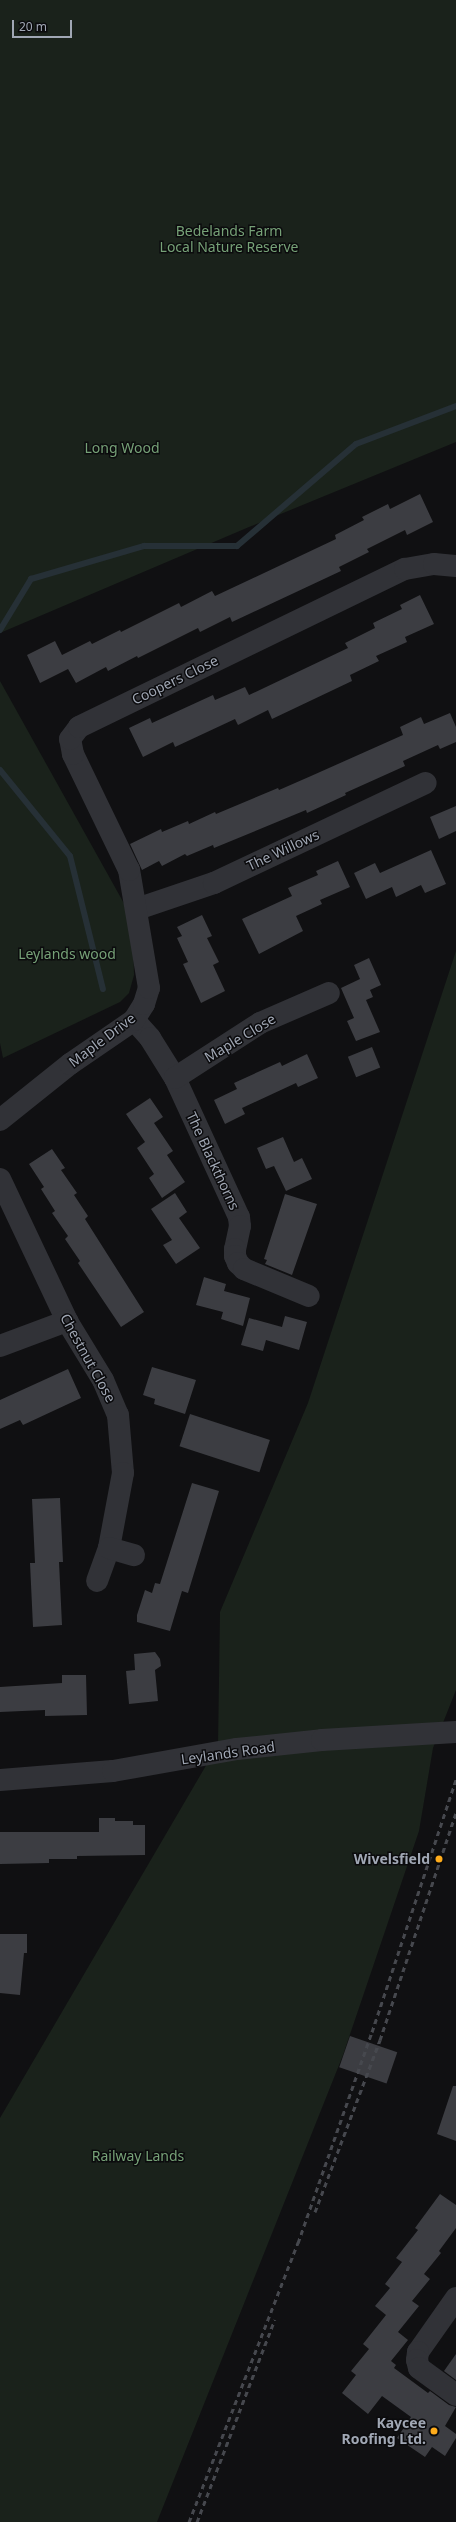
<!DOCTYPE html>
<style>
body{margin:0}
#map{position:relative;width:456px;height:2522px;overflow:hidden;background:#101012;font-family:"Noto Sans",sans-serif}
div>[style]{position:absolute}
[style*='--x']{left:calc(var(--x)*1px);top:calc(var(--y)*1px);width:calc(var(--w)*1px);rotate:calc(var(--a)*1deg)}
.green>*{inset:0;background:#1a221b}
.stream>*{height:6px;margin:-3px;padding:0 3px;transform-origin:3px;border-radius:3px;background:#263036}
.building>*{inset:0;background:#3c3d42;transform-origin:0 0}
.minor>*{height:22px;margin:-11px;padding:0 11px;transform-origin:11px;border-radius:11px;background:#313237}
.tertiary>*{height:22px;margin:-11px;padding:0 11px;transform-origin:11px;border-radius:11px;background:#313237}
.rail>*{height:3px;margin-top:-1.5px;transform-origin:0;background:repeating-linear-gradient(90deg,#46484e 0 5px,transparent 0 9px)}
.dots>*{width:11px;height:11px;translate:-50% -50%;box-sizing:border-box;border:2px solid #0b0b0d;border-radius:50%}
span{translate:-50% -50%;white-space:nowrap;text-align:center;line-height:1.15;-webkit-text-stroke:3px #0b0b0d;paint-order:stroke}
.park-label{font-size:14px;color:#76a177}
.street-label{font-size:14px;color:#a0a7b4}
.poi-label{font-size:14px;color:#a0a7b4;font-weight:700}
.right{translate:-100% -50%;text-align:right}
.scale{position:absolute;left:12px;top:20px;width:60px;height:18px;box-sizing:border-box;border:2px solid #a0a7b4;border-top:0;padding-left:5px;font-size:12px;line-height:14px;white-space:nowrap;color:#a0a7b4;-webkit-text-stroke:3px #0b0b0d;paint-order:stroke}
</style>
<div id="map">
<div class="green">
<div style="clip-path:polygon(0 0,456px 0,456px 442px,249px 527px,0 633px)"></div>
<div style="clip-path:polygon(0 681px,126px 907px,133px 939px,134px 975px,129px 993px,120px 1002px,3px 1058px,0 1043px)"></div>
<div style="clip-path:polygon(456px 951px,456px 1690px,433px 1748px,419px 1831px,343px 2055px,157px 2522px,0 2522px,0 2118px,218px 1745px,220px 1612px,308px 1403px)"></div>
</div>
<div class="stream">
<div style="--x:0;--y:630;--w:60;--a:-58.7"></div>
<div style="--x:31;--y:579;--w:118;--a:-16.3"></div>
<div style="--x:144;--y:546;--w:93;--a:0"></div>
<div style="--x:237;--y:546;--w:157;--a:-40.6"></div>
<div style="--x:356;--y:444;--w:107;--a:-20.8"></div>
<div style="--x:0;--y:770;--w:111;--a:50.9"></div>
<div style="--x:70;--y:856;--w:137;--a:76.1"></div>
</div>
<div class="building">
<div style="clip-path:polygon(420px 494px,433px 522px,407px 535px,405px 530px,367px 549px,369px 552px,339px 567px,341px 571px,232px 622px,230px 617px,200px 632px,198px 628px,138px 658px,137px 656px,108px 671px,106px 667px,76px 683px,68px 669px,40px 683px,27px 655px,55px 641px,62px 655px,90px 641px,92px 644px,120px 630px,121px 632px,179px 603px,181px 607px,212px 591px,215px 596px,336px 539px,335px 535px,364px 520px,362px 517px,388px 504px,390px 509px)"></div>
<div style="clip-path:polygon(420px 595px,434px 624px,405px 637px,407px 642px,376px 656px,379px 661px,350px 675px,352px 681px,272px 719px,268px 710px,238px 725px,235px 719px,175px 747px,173px 742px,143px 757px,129px 728px,150px 718px,152px 723px,213px 695px,215px 700px,245px 687px,249px 695px,348px 648px,345px 643px,375px 628px,373px 623px,402px 609px,400px 605px)"></div>
<div style="clip-path:polygon(450px 713px,456px 727px,456px 742px,440px 749px,438px 745px,403px 761px,405px 766px,345px 793px,346px 795px,307px 813px,306px 810px,214px 848px,213px 845px,187px 856px,185px 854px,162px 866px,159px 861px,142px 870px,130px 844px,161px 829px,162px 832px,188px 821px,189px 824px,215px 812px,216px 814px,278px 788px,279px 790px,311px 776px,403px 735px,400px 727px,421px 717px,424px 724px)"></div>
<div style="clip-path:polygon(456px 806px,456px 831px,439px 839px,430px 817px)"></div>
<div style="clip-path:polygon(431px 850px,446px 884px,425px 893px,421px 885px,396px 897px,392px 887px,366px 899px,354px 873px,375px 863px,380px 873px)"></div>
<div style="clip-path:polygon(338px 861px,350px 887px,320px 900px,322px 904px,296px 916px,303px 931px,259px 954px,242px 919px,292px 896px,288px 888px,318px 875px,316px 871px)"></div>
<div style="clip-path:polygon(202px 915px,212px 936px,207px 938px,219px 962px,213px 965px,225px 991px,201px 1003px,183px 964px,188px 962px,177px 938px,182px 936px,177px 927px)"></div>
<div style="clip-path:polygon(369px 958px,381px 985px,370px 990px,373px 997px,366px 1000px,380px 1032px,356px 1041px,347px 1021px,354px 1018px,341px 988px,360px 979px,354px 965px)"></div>
<div style="left:372px;top:1047px;width:22px;height:26px;rotate:68deg"></div>
<div style="clip-path:polygon(307px 1054px,318px 1078px,298px 1087px,296px 1083px,242px 1108px,245px 1114px,225px 1124px,214px 1100px,237px 1089px,234px 1083px,280px 1062px,282px 1066px)"></div>
<div style="clip-path:polygon(150px 1098px,163px 1117px,154px 1123px,173px 1151px,167px 1155px,185px 1182px,162px 1198px,149px 1178px,154px 1174px,137px 1148px,145px 1142px,126px 1114px)"></div>
<div style="clip-path:polygon(283px 1137px,294px 1162px,302px 1158px,312px 1179px,286px 1191px,274px 1166px,266px 1169px,257px 1148px)"></div>
<div style="clip-path:polygon(52px 1149px,65px 1168px,61px 1170px,77px 1193px,74px 1195px,88px 1216px,85px 1219px,144px 1312px,121px 1327px,78px 1263px,80px 1261px,65px 1239px,68px 1236px,52px 1213px,55px 1211px,41px 1189px,44px 1187px,29px 1164px)"></div>
<div style="clip-path:polygon(175px 1193px,187px 1212px,179px 1218px,200px 1248px,176px 1264px,163px 1245px,172px 1240px,151px 1209px)"></div>
<div style="clip-path:polygon(285px 1194px,317px 1204px,292px 1275px,265px 1264px,267px 1260px,264px 1259px)"></div>
<div style="clip-path:polygon(204px 1277px,226px 1284px,224px 1291px,250px 1298px,243px 1326px,221px 1319px,223px 1312px,196px 1305px)"></div>
<div style="clip-path:polygon(285px 1316px,307px 1322px,299px 1350px,266px 1340px,263px 1351px,241px 1345px,249px 1318px,282px 1327px)"></div>
<div style="clip-path:polygon(152px 1367px,196px 1380px,185px 1414px,154px 1404px,155px 1399px,143px 1395px)"></div>
<div style="clip-path:polygon(68px 1369px,81px 1398px,23px 1425px,20px 1420px,0 1429px,0 1400px)"></div>
<div style="left:190px;top:1414px;width:84px;height:34px;rotate:18deg"></div>
<div style="clip-path:polygon(192px 1483px,219px 1491px,188px 1593px,182px 1591px,170px 1631px,137px 1622px,137px 1615px,145px 1590px,152px 1593px,155px 1583px,160px 1584px)"></div>
<div style="clip-path:polygon(60px 1498px,63px 1562px,59px 1562px,62px 1625px,33px 1627px,30px 1563px,35px 1563px,32px 1499px)"></div>
<div style="clip-path:polygon(155px 1652px,160px 1659px,161px 1666px,155px 1670px,158px 1701px,129px 1704px,126px 1671px,135px 1670px,134px 1654px)"></div>
<div style="clip-path:polygon(62px 1675px,86px 1675px,87px 1715px,45px 1716px,45px 1710px,0 1712px,0 1687px,62px 1683px)"></div>
<div style="clip-path:polygon(99px 1818px,115px 1818px,115px 1821px,133px 1821px,133px 1825px,145px 1825px,145px 1855px,77px 1856px,77px 1859px,49px 1859px,49px 1863px,0 1864px,0 1832px,99px 1832px)"></div>
<div style="clip-path:polygon(0 1934px,27px 1934px,27px 1953px,24px 1953px,20px 1995px,0 1993px)"></div>
<div style="left:350px;top:2036px;width:50px;height:33px;rotate:19deg"></div>
<div style="clip-path:polygon(453px 2086px,456px 2086px,456px 2141px,437px 2134px)"></div>
<div style="clip-path:polygon(440px 2194px,456px 2205px,456px 2228px,439px 2251px,441px 2253px,424px 2274px,430px 2279px,412px 2301px,419px 2306px,398px 2332px,408px 2340px,391px 2361px,396px 2365px,394px 2368px,428px 2393px,430px 2391px,449px 2405px,456px 2407px,445px 2426px,456px 2434px,456px 2438px,445px 2456px,432px 2447px,425px 2457px,397px 2438px,411px 2417px,382px 2396px,368px 2414px,342px 2393px,356px 2375px,351px 2371px,369px 2349px,363px 2344px,386px 2315px,375px 2306px,390px 2288px,385px 2284px,402px 2262px,396px 2258px,418px 2230px,415px 2228px)"></div>
<div style="clip-path:polygon(456px 2354px,456px 2380px,444px 2371px)"></div>
</div>
<div class="minor">
<div style="--x:137;--y:909;--w:81;--a:-18.7"></div>
<div style="--x:214;--y:883;--w:234;--a:-25.3"></div>
<div style="--x:134;--y:1020;--w:24;--a:48"></div>
<div style="--x:150;--y:1038;--w:47;--a:58"></div>
<div style="--x:175;--y:1078;--w:153;--a:65.3"></div>
<div style="--x:239;--y:1217;--w:9;--a:84"></div>
<div style="--x:240;--y:1226;--w:24;--a:102"></div>
<div style="--x:235;--y:1249;--w:7;--a:90"></div>
<div style="--x:235;--y:1256;--w:8;--a:67"></div>
<div style="--x:238;--y:1263;--w:8;--a:45"></div>
<div style="--x:244;--y:1269;--w:70;--a:22.6"></div>
<div style="--x:175;--y:1078;--w:101;--a:-32.9"></div>
<div style="--x:260;--y:1023;--w:75;--a:-23.5"></div>
<div style="--x:0;--y:1120;--w:90;--a:-38.7"></div>
<div style="--x:70;--y:1064;--w:78;--a:-34.5"></div>
<div style="--x:134;--y:1020;--w:19;--a:-58"></div>
<div style="--x:144;--y:1004;--w:17;--a:-73"></div>
<div style="--x:149;--y:988;--w:120;--a:-99.6"></div>
<div style="--x:129;--y:870;--w:129;--a:-115.8"></div>
<div style="--x:73;--y:754;--w:15;--a:-101"></div>
<div style="--x:70;--y:739;--w:15;--a:-53"></div>
<div style="--x:79;--y:727;--w:362;--a:-25.9"></div>
<div style="--x:405;--y:569;--w:29;--a:-10"></div>
<div style="--x:434;--y:564;--w:22;--a:5"></div>
<div style="--x:0;--y:1179;--w:157;--a:64.7"></div>
<div style="--x:67;--y:1321;--w:69;--a:58.6"></div>
<div style="--x:103;--y:1380;--w:38;--a:67"></div>
<div style="--x:118;--y:1415;--w:58;--a:85.1"></div>
<div style="--x:123;--y:1473;--w:76;--a:100.6"></div>
<div style="--x:109;--y:1548;--w:35;--a:110"></div>
<div style="--x:0;--y:1346;--w:72;--a:-20.5"></div>
<div style="--x:109;--y:1548;--w:26;--a:16"></div>
<div style="--x:456;--y:2298;--w:66;--a:125.1"></div>
<div style="--x:418;--y:2352;--w:8;--a:97"></div>
<div style="--x:417;--y:2360;--w:8;--a:76"></div>
<div style="--x:419;--y:2368;--w:46;--a:36.1"></div>
</div>
<div class="tertiary">
<div style="--x:0;--y:1780;--w:113;--a:-4.6"></div>
<div style="--x:113;--y:1771;--w:126;--a:-10.1"></div>
<div style="--x:237;--y:1749;--w:85;--a:-6"></div>
<div style="--x:322;--y:1740;--w:134;--a:-3.4"></div>
</div>
<div class="rail">
<div style="--x:315;--y:2212;--w:184;--a:-69.3"></div>
<div style="--x:380;--y:2040;--w:239;--a:-71.5"></div>
<div style="--x:189;--y:2522;--w:300;--a:-68.7"></div>
<div style="--x:298;--y:2243;--w:224;--a:-70.7"></div>
<div style="--x:372;--y:2032;--w:266;--a:-71.6"></div>
<div style="--x:197;--y:2522;--w:217;--a:-69"></div>
</div>
<div class="dots">
<div style="left:439px;top:1859px;background:#ffac1b"></div>
<div style="left:434px;top:2431px;background:#ffac1b"></div>
</div>
<div class="park-label">
<span style="left:229px;top:239px">Bedelands Farm<br>Local Nature Reserve</span>
<span style="left:122px;top:448px">Long Wood</span>
<span style="left:67px;top:954px">Leylands wood</span>
<span style="left:138px;top:2156px">Railway Lands</span>
</div>
<div class="street-label">
<span style="left:175px;top:680px;rotate:-26deg">Coopers Close</span>
<span style="left:283px;top:850px;rotate:-25deg">The Willows</span>
<span style="left:240px;top:1038px;rotate:-31deg">Maple Close</span>
<span style="left:102px;top:1040px;rotate:-37deg">Maple Drive</span>
<span style="left:213px;top:1161px;rotate:65deg">The Blackthorns</span>
<span style="left:88px;top:1358px;rotate:61deg">Chestnut Close</span>
<span style="left:228px;top:1753px;rotate:-8deg">Leylands Road</span>
</div>
<div class="poi-label">
<span class="right" style="left:430px;top:1859px">Wivelsfield</span>
<span class="right" style="left:426px;top:2431px">Kaycee<br>Roofing Ltd.</span>
</div>
<div class="scale">20 m</div>
</div>
